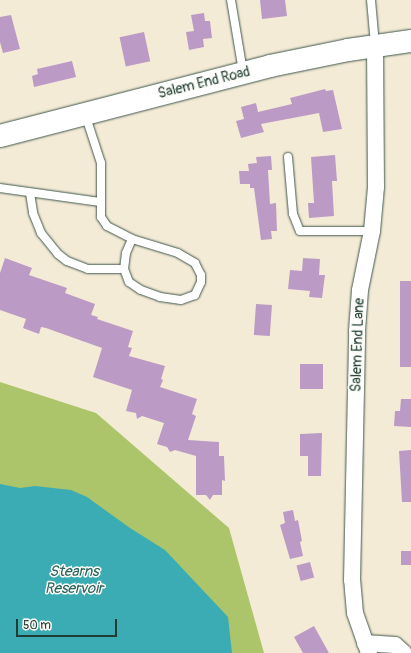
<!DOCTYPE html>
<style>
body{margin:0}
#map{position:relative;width:411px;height:653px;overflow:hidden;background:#f4ebd6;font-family:Pangolin,sans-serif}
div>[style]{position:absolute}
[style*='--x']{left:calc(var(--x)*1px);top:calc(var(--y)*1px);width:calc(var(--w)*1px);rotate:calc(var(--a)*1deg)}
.green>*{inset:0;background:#acc56b}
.water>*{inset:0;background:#3bacb3}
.building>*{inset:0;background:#bc9ac6;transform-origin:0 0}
.roads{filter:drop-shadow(0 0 1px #3f574c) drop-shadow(0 0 1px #3f574c)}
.lane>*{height:8px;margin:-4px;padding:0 4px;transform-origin:4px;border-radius:4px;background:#fff}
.street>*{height:16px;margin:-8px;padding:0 8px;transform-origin:8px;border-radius:8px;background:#fff}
.secondary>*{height:22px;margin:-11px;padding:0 11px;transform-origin:11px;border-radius:11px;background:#fff}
span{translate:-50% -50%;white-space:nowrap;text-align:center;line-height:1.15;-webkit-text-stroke:3px #fdfcf7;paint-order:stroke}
.street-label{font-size:14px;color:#1f3d34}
.water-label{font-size:15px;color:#296460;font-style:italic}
.scale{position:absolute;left:16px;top:619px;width:101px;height:18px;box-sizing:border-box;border:2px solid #1f3d34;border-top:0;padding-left:5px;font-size:12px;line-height:14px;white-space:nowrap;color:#1f3d34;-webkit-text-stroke:3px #fdfcf7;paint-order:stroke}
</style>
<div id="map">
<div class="green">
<div style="clip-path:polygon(0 382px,96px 413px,229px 528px,264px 653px,0 653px)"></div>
</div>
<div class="water">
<div style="clip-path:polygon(0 484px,20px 488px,35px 486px,71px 490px,87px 497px,130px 528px,165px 550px,228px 617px,232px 653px,0 653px)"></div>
</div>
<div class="building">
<div style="clip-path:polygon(260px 0,285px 0,287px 16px,262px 19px)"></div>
<div style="clip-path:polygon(204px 13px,205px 21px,210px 21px,212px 38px,203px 39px,204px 47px,189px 50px,186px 32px,194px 31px,191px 15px)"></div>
<div style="clip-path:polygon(11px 15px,20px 49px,3px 53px,0 42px,0 17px)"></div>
<div style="left:144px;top:32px;width:30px;height:25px;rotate:78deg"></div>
<div style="clip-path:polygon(72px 61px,76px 77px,34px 87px,32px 76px,38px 74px,37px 69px)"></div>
<div style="clip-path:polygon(325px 89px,326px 91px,333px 90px,342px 129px,323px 132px,319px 113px,261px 124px,264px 132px,241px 138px,236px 121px,244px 119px,241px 107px,256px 103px,258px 112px,292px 104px,290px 98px)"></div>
<div style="clip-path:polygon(335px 155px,337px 181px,332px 181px,334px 216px,309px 218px,308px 203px,314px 203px,311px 157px)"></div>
<div style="clip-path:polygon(271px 156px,272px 170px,268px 170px,270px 204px,276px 203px,277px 231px,271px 231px,272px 239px,261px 240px,254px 188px,250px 188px,250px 184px,240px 184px,239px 171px,249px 171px,248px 164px,257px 163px,256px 157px)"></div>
<div style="clip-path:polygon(5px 258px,32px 268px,29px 275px,67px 288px,65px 293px,95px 304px,91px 315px,98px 317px,97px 319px,133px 331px,128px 347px,132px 348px,129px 356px,165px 366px,161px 379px,163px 380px,160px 387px,197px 399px,192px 414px,196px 416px,188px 440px,219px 442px,219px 456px,224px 456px,225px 481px,222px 480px,222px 495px,213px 495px,210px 500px,206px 495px,196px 495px,196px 456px,175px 450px,170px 452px,167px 447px,157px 444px,164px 423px,142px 416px,137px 419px,136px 413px,126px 411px,132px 390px,93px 377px,102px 348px,46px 328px,41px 327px,39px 334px,23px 328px,26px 319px,0 310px,0 273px)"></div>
<div style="clip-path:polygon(303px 258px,320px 259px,319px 275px,325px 275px,322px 298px,309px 297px,310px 291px,288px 289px,290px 270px,302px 271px)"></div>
<div style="left:400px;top:281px;width:11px;height:86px"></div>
<div style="left:256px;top:304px;width:16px;height:31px;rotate:4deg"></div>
<div style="left:300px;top:364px;width:23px;height:25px"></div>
<div style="clip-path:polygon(401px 399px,411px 399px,411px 427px,394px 426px,395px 411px,400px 411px)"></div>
<div style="clip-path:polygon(322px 433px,321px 476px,308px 476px,308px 456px,300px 456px,300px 434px)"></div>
<div style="clip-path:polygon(411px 450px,411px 502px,402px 502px,399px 451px)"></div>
<div style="clip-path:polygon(293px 510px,295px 521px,298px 520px,302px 541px,300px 542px,303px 556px,290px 559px,280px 525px,285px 523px,283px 512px)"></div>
<div style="left:401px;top:551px;width:10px;height:14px"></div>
<div style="left:310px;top:562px;width:16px;height:14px;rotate:75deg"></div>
<div style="clip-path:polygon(314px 626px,329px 653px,303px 653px,294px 637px)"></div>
</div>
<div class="roads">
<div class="lane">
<div style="--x:231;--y:0;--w:73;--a:80.5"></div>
<div style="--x:371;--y:0;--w:45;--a:84.9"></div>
<div style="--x:85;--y:114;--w:52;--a:71.9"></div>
<div style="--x:101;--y:163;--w:54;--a:90"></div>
<div style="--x:101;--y:217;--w:11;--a:56"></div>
<div style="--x:107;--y:226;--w:28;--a:27"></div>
<div style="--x:132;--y:239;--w:15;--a:113"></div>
<div style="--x:126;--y:253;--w:16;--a:97"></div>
<div style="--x:124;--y:269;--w:14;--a:69"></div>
<div style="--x:129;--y:282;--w:14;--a:34"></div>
<div style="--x:141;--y:290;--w:20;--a:20"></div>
<div style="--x:160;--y:297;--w:21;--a:8"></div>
<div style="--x:181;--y:300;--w:15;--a:-20"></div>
<div style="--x:195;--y:295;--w:14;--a:-65"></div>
<div style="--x:201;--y:282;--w:7;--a:-90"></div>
<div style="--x:201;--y:275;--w:13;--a:-117"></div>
<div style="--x:195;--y:263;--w:20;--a:-150"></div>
<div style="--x:178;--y:253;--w:48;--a:-163.1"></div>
<div style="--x:288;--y:157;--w:57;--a:85"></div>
<div style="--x:293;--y:214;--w:18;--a:68"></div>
<div style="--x:300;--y:231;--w:72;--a:0"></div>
<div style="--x:0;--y:188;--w:101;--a:8"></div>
<div style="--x:30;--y:193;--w:20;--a:81"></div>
<div style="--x:33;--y:213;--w:22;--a:68"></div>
<div style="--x:41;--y:233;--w:27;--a:51"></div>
<div style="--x:58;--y:254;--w:11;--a:38"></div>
<div style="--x:67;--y:261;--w:22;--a:21"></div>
<div style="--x:88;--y:269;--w:36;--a:0"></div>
</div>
<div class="street">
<div style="--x:365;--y:643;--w:30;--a:4"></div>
<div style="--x:395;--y:645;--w:12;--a:42"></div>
<div style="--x:369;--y:653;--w:42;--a:-109.3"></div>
<div style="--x:355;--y:613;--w:33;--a:-95"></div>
<div style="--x:352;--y:580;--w:249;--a:-88.8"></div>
<div style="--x:357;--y:331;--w:41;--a:-85.8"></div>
<div style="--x:360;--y:290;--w:60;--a:-78.5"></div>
<div style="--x:372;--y:231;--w:44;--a:-84.8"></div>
<div style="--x:376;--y:187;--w:141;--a:-90.4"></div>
</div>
<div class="secondary">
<div style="--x:0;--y:136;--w:279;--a:-14.5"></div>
<div style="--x:270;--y:66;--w:80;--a:-11.6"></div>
<div style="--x:348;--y:50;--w:64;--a:-8.1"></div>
</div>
</div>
<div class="street-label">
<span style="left:204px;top:83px;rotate:-14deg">Salem End Road</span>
<span style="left:358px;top:345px;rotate:-88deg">Salem End Lane</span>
</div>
<div class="water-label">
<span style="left:74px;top:580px">Stearns<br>Reservoir</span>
</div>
<div class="scale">50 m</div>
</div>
